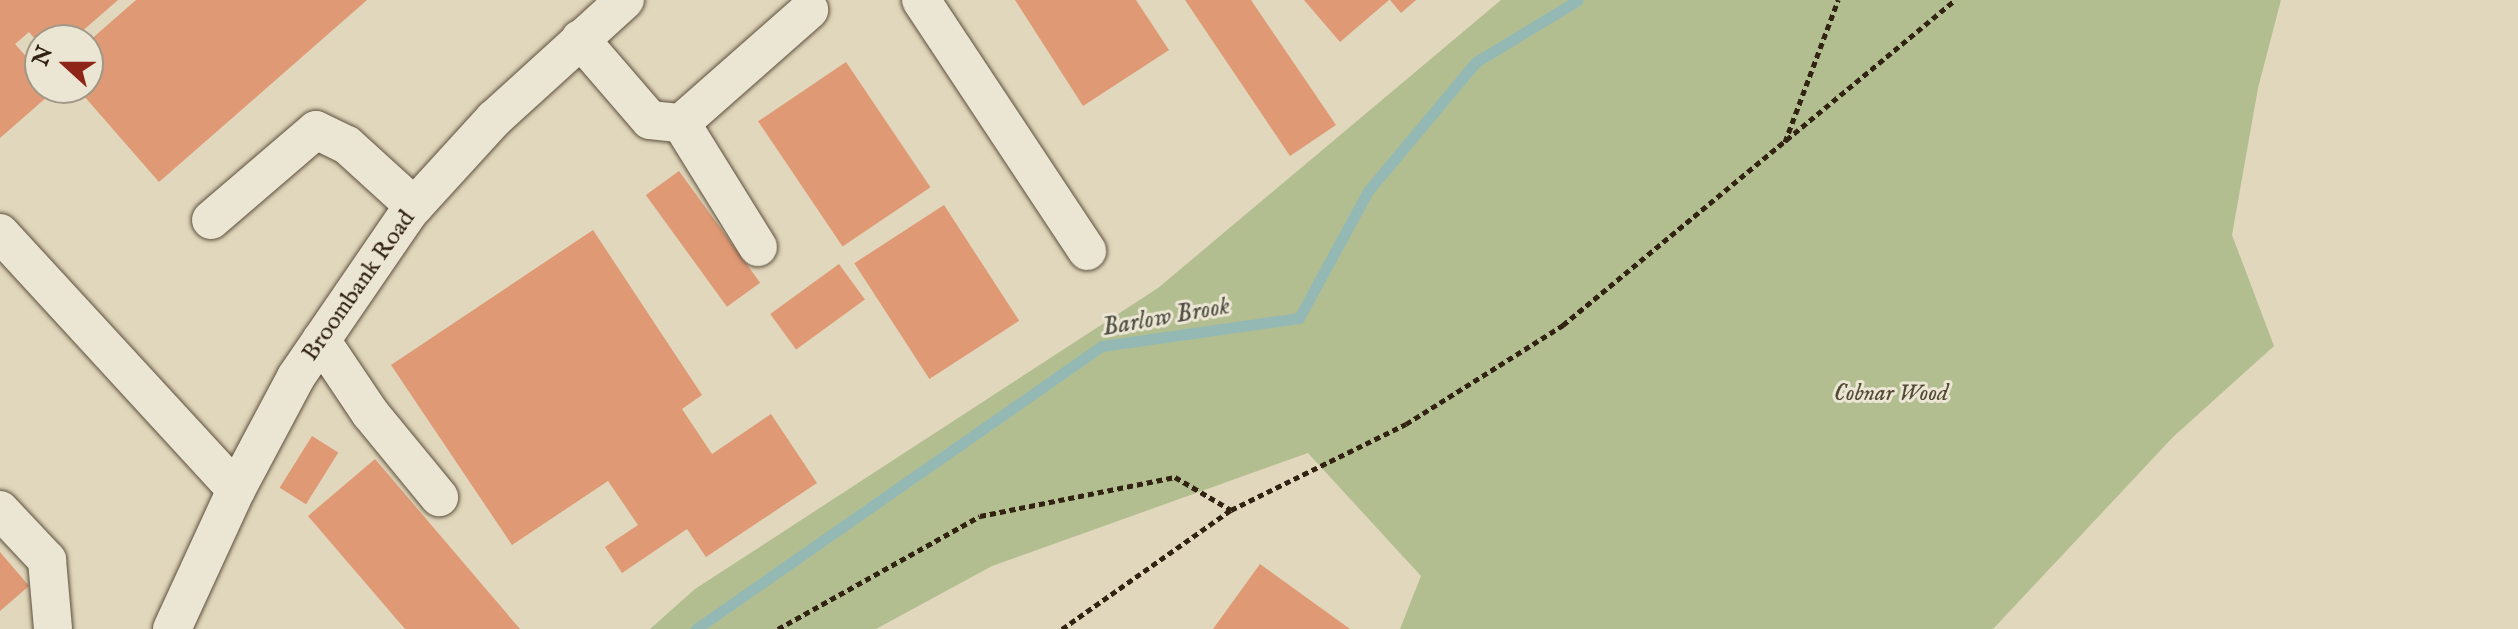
<!DOCTYPE html>
<style>
body{margin:0}
#map{position:relative;width:2518px;height:629px;overflow:hidden;background:#e0d7bc;font-family:"IM FELL English",serif}
div>[style]{position:absolute}
[style*='--x']{left:calc(var(--x)*1px);top:calc(var(--y)*1px);width:calc(var(--w)*1px);rotate:calc(var(--a)*1deg)}
.green>*{inset:0;background:#b3be90}
.stream>*{height:11px;margin:-5.5px;padding:0 5.5px;transform-origin:5.5px;border-radius:5.5px;background:#94b9b4}
.building>*{inset:0;background:#df9975;transform-origin:0 0}
.path>*{height:5px;margin-top:-2.5px;transform-origin:0;background:repeating-linear-gradient(90deg,#312212 0 6px,transparent 0 10px)}
.roads{filter:drop-shadow(0 0 2px #5d4f3c) drop-shadow(0 0 2px #5d4f3c)}
.minor>*{height:38px;margin:-19px;padding:0 19px;transform-origin:19px;border-radius:19px;background:#ebe5d3}
span{translate:-50% -50%;white-space:nowrap;text-align:center;line-height:1.15;-webkit-text-stroke:6px #ebe5d3;paint-order:stroke}
.street-label{font-size:24px;color:#312212}
.park-label{font-size:24px;color:#524932;font-style:italic}
.water-label{font-size:26px;color:#4f4f43;font-style:italic}
.north{position:absolute;left:24px;top:24px;width:80px;height:80px;box-sizing:border-box;background:#ebe5d3;border:2px solid #a19786;border-radius:50%;rotate:291deg;font-size:22px;font-weight:700;line-height:32px;text-align:center;color:#312212}
.north::after{content:'';display:block;margin:auto;width:28px;height:36px;background:#8f2418;clip-path:polygon(50% 0,100% 100%,50% 72%,0 100%)}
</style>
<div id="map">
<div class="green">
<div style="clip-path:polygon(1501px 0,2281px 0,2258px 88px,2232px 235px,2274px 346px,2173px 437px,1993px 629px,1400px 629px,1421px 576px,1308px 453px,992px 566px,876px 629px,650px 629px,695px 589px,1158px 288px)"></div>
</div>
<div class="stream">
<div style="--x:696;--y:629;--w:495;--a:-34.9"></div>
<div style="--x:1102;--y:346;--w:199;--a:-8.1"></div>
<div style="--x:1299;--y:318;--w:145;--a:-61.5"></div>
<div style="--x:1368;--y:191;--w:168;--a:-50.1"></div>
<div style="--x:1476;--y:62;--w:119;--a:-31.3"></div>
</div>
<div class="building">
<div style="clip-path:polygon(0 0,118px 0,72px 40px,40px 40px,40px 45px,29px 32px,15px 44px,40px 72px,40px 88px,55px 90px,0 138px)"></div>
<div style="clip-path:polygon(136px 0,367px 0,159px 182px,77px 88px,88px 88px,88px 42px)"></div>
<div style="clip-path:polygon(1015px 0,1136px 0,1169px 50px,1083px 106px)"></div>
<div style="clip-path:polygon(1185px 0,1251px 0,1336px 125px,1290px 156px)"></div>
<div style="clip-path:polygon(1304px 0,1389px 0,1340px 42px)"></div>
<div style="clip-path:polygon(1390px 0,1416px 0,1401px 13px)"></div>
<div style="left:846px;top:62px;width:151px;height:106px;rotate:56deg"></div>
<div style="left:679px;top:171px;width:138px;height:41px;rotate:54deg"></div>
<div style="left:944px;top:205px;width:138px;height:107px;rotate:57deg"></div>
<div style="clip-path:polygon(593px 230px,702px 395px,682px 409px,712px 454px,771px 414px,817px 483px,706px 557px,687px 529px,622px 573px,605px 547px,638px 525px,608px 481px,512px 545px,391px 365px)"></div>
<div style="left:839px;top:264px;width:44px;height:85px;rotate:54deg"></div>
<div style="left:312px;top:436px;width:31px;height:61px;rotate:32deg"></div>
<div style="clip-path:polygon(375px 459px,520px 629px,405px 629px,308px 516px)"></div>
<div style="clip-path:polygon(0 552px,29px 586px,0 611px)"></div>
<div style="clip-path:polygon(1260px 564px,1350px 629px,1213px 629px)"></div>
</div>
<div class="path">
<div style="--x:1785;--y:142;--w:152;--a:-69.5"></div>
<div style="--x:778;--y:629;--w:231;--a:-29.2"></div>
<div style="--x:980;--y:516;--w:199;--a:-11.3"></div>
<div style="--x:1175;--y:477;--w:65;--a:30.5"></div>
<div style="--x:1062;--y:629;--w:207;--a:-35.2"></div>
<div style="--x:1231;--y:510;--w:195;--a:-26.2"></div>
<div style="--x:1406;--y:424;--w:186;--a:-32.2"></div>
<div style="--x:1563;--y:325;--w:509;--a:-39.66"></div>
</div>
<div class="roads">
<div class="minor">
<div style="--x:921;--y:0;--w:301;--a:56.5"></div>
<div style="--x:580;--y:39;--w:107;--a:49.2"></div>
<div style="--x:650;--y:120;--w:31;--a:6"></div>
<div style="--x:681;--y:123;--w:171;--a:-41.4"></div>
<div style="--x:681;--y:123;--w:146;--a:58.2"></div>
<div style="--x:211;--y:220;--w:138;--a:-40.6"></div>
<div style="--x:316;--y:130;--w:34;--a:26"></div>
<div style="--x:347;--y:145;--w:91;--a:42.3"></div>
<div style="--x:0;--y:233;--w:349;--a:47.4"></div>
<div style="--x:321;--y:340;--w:88;--a:56.1"></div>
<div style="--x:370;--y:413;--w:109;--a:50.6"></div>
<div style="--x:0;--y:510;--w:69;--a:46.8"></div>
<div style="--x:47;--y:560;--w:69;--a:85"></div>
<div style="--x:172;--y:629;--w:153;--a:-65.3"></div>
<div style="--x:236;--y:490;--w:128;--a:-62"></div>
<div style="--x:296;--y:377;--w:200;--a:-55.6"></div>
<div style="--x:409;--y:212;--w:126;--a:-47.6"></div>
<div style="--x:494;--y:119;--w:177;--a:-42.3"></div>
</div>
</div>
<div class="street-label">
<span style="left:359px;top:286px;rotate:-55deg">Broombank Road</span>
</div>
<div class="park-label">
<span style="left:1891px;top:394px">Cobnar Wood</span>
</div>
<div class="water-label">
<span style="left:1166px;top:317px;rotate:-10deg">Barlow Brook</span>
</div>
<div class="north">N</div>
</div>
